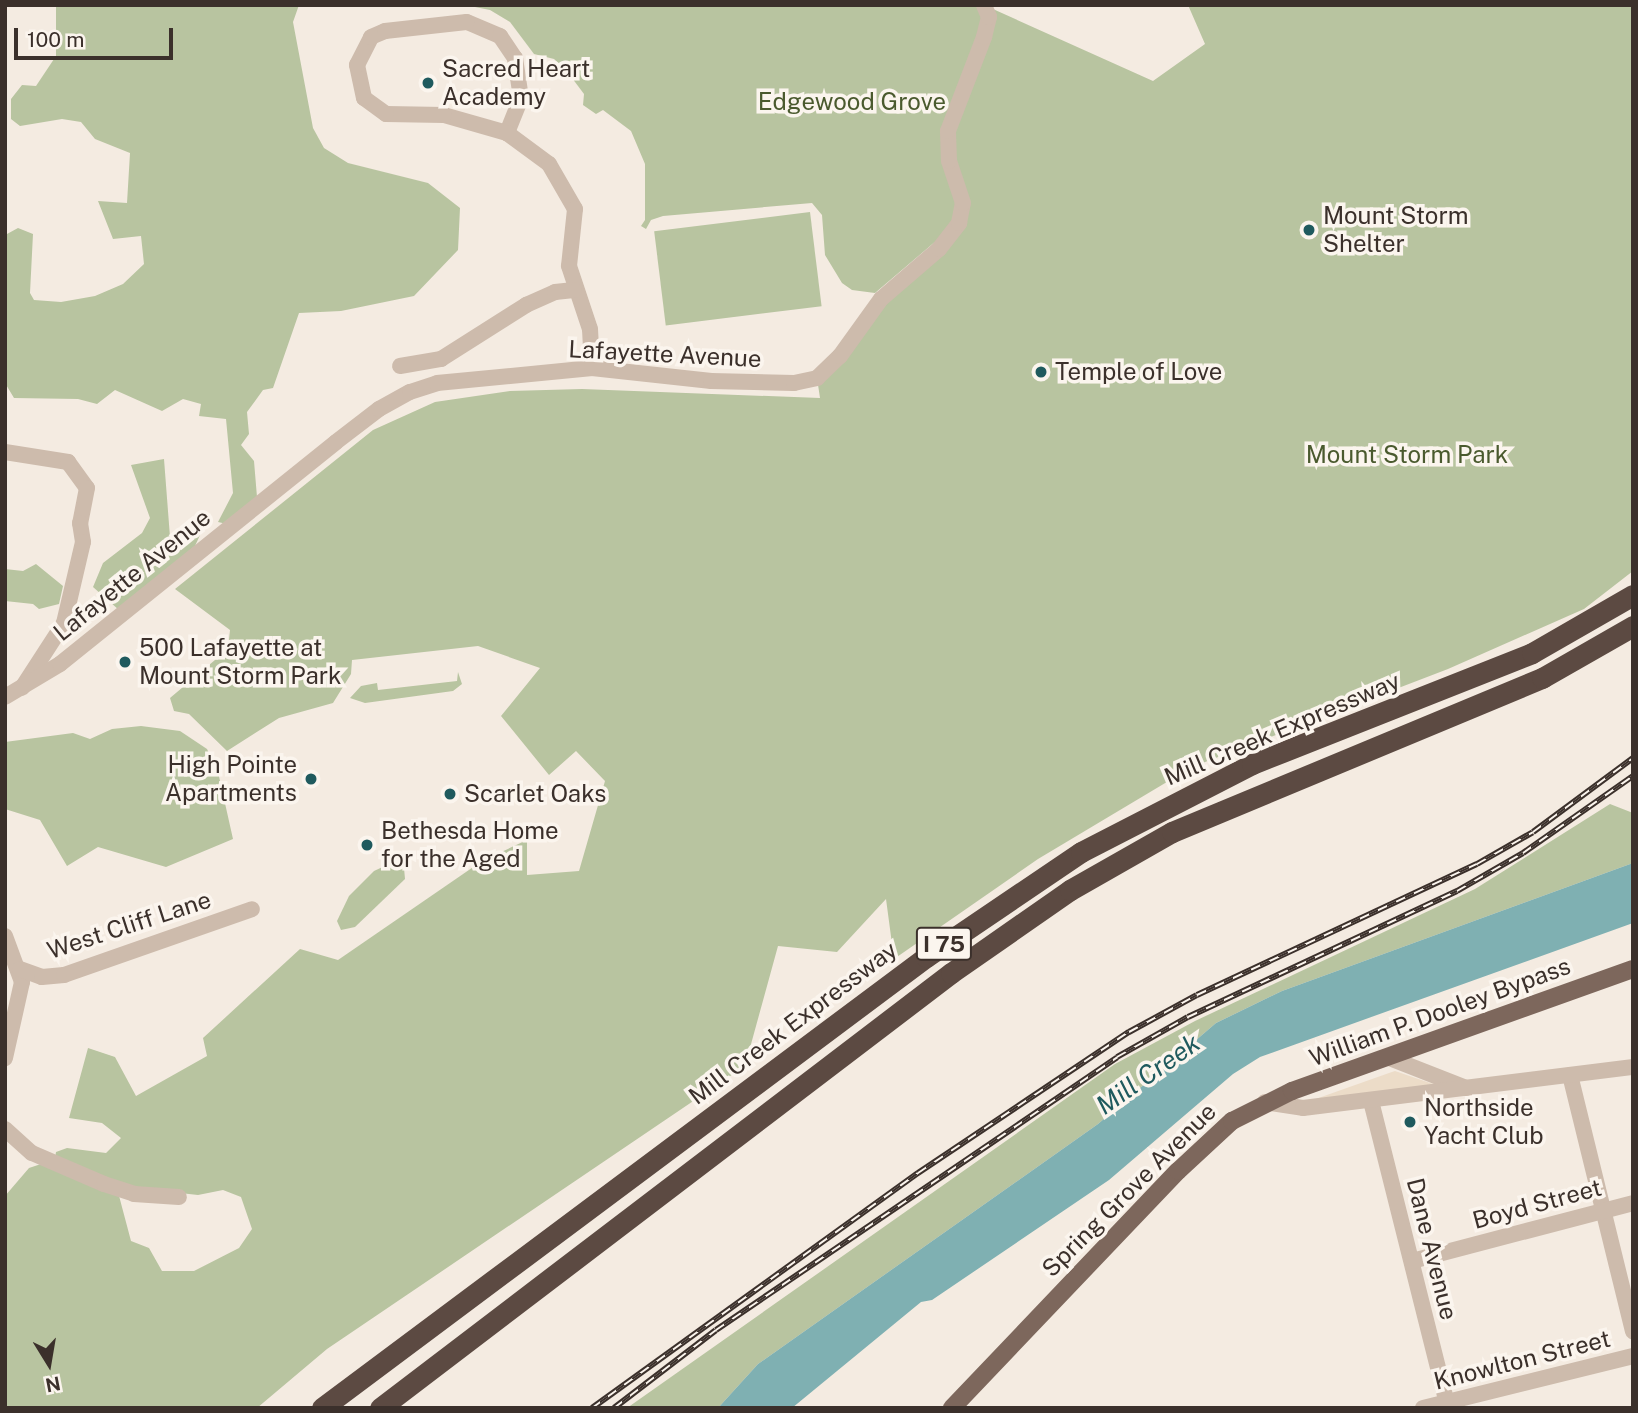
<!DOCTYPE html>
<style>
body{margin:0}
#map{position:relative;width:1638px;height:1413px;overflow:hidden;background:#f4ebe1;font-family:"Public Sans",sans-serif}
div>[style]{position:absolute}
[style*='--x']{left:calc(var(--x)*1px);top:calc(var(--y)*1px);width:calc(var(--w)*1px);rotate:calc(var(--a)*1deg)}
.green>*{inset:0;background:#b8c4a0;transform-origin:0 0}
.plaza>*{inset:0;background:#ecdcc8}
.water>*{inset:0;background:#7fb0b2}
.minor>*{height:16px;margin:-8px;padding:0 8px;transform-origin:8px;border-radius:8px;background:#cdbbac}
.major>*{height:18px;margin:-9px;padding:0 9px;transform-origin:9px;border-radius:9px;background:#7d675c}
.highway>*{height:21px;margin:-10.5px;padding:0 10.5px;transform-origin:10.5px;border-radius:10.5px;background:#5c4a42}
.rail>*{height:6px;margin-top:-3px;transform-origin:0;background:repeating-linear-gradient(90deg,#fbf5ee 0 10px,#3b302b 0 20px);box-sizing:border-box;border-block:2px solid #3b302b}
.dots>*{width:19px;height:19px;translate:-50% -50%;box-sizing:border-box;border:4px solid #fbf5ee;border-radius:50%}
span{translate:-50% -50%;white-space:nowrap;text-align:center;line-height:1.15;-webkit-text-stroke:7px #fbf5ee;paint-order:stroke}
.shield-label span{padding:2px 5px;background:#fbf5ee;border:2px solid;border-radius:5px;-webkit-text-stroke-width:0}
.shield-label{font-size:23px;color:#3b302b;font-weight:700}
.poi-label{font-size:24px;color:#3b302b}
.left{translate:0 -50%;text-align:left}
.right{translate:-100% -50%;text-align:right}
.park-label{font-size:24px;color:#4a5a2e}
.street-label{font-size:24px;color:#3b302b}
.water-label{font-size:26px;color:#1f5a5e;font-style:italic}
.frame{position:absolute;inset:0;border:7px solid #3b302b;pointer-events:none}
.north{position:absolute;left:14px;top:1329px;width:70px;height:70px;-webkit-text-stroke:5px #fbf5ee;paint-order:stroke;rotate:169deg;font-size:19px;font-weight:700;line-height:28px;text-align:center;color:#3b302b}
.north::after{content:'';display:block;margin:auto;width:24px;height:32px;background:#3b302b;clip-path:polygon(50% 0,100% 100%,50% 72%,0 100%)}
.scale{position:absolute;left:14px;top:28px;width:159px;height:32px;box-sizing:border-box;border:4px solid #3b302b;border-top:0;padding-left:9px;font-size:21px;line-height:24px;white-space:nowrap;color:#3b302b;-webkit-text-stroke:5px #fbf5ee;paint-order:stroke}
</style>
<div id="map">
<div class="green">
<div style="clip-path:polygon(56px 5px,299px 5px,293px 22px,313px 128px,324px 148px,348px 163px,428px 183px,460px 208px,458px 250px,414px 296px,341px 311px,299px 313px,273px 388px,263px 390px,247px 412px,249px 434px,241px 445px,254px 461px,257px 497px,227px 524px,218px 522px,233px 493px,226px 419px,199px 416px,201px 404px,183px 399px,162px 411px,115px 390px,97px 404px,78px 399px,14px 398px,5px 383px,7px 234px,18px 228px,33px 234px,30px 293px,34px 300px,61px 302px,95px 296px,123px 284px,144px 264px,141px 236px,113px 239px,98px 201px,127px 203px,130px 153px,95px 139px,81px 122px,62px 119px,20px 126px,11px 119px,11px 99px,22px 85px,36px 86px,56px 56px)"></div>
<div style="clip-path:polygon(465px 5px,979px 5px,984px 17px,948px 118px,956px 202px,953px 221px,943px 235px,875px 293px,852px 290px,842px 283px,825px 255px,822px 215px,812px 203px,663px 216px,651px 220px,646px 229px,641px 226px,645px 220px,645px 164px,631px 131px,603px 110px,596px 114px,583px 105px,584px 94px,566px 70px,554px 59px,534px 54px,510px 22px,490px 10px)"></div>
<div style="clip-path:polygon(984px 5px,1153px 81px,1205px 44px,1188px 5px,1633px 5px,1633px 571px,1584px 609px,1448px 669px,1192px 767px,1038px 859px,894px 959px,886px 899px,837px 952px,778px 946px,745px 1066px,327px 1349px,257px 1408px,5px 1408px,5px 1196px,29px 1168px,41px 1164px,118px 1192px,131px 1241px,149px 1248px,162px 1271px,194px 1271px,239px 1248px,252px 1229px,241px 1197px,223px 1190px,198px 1195px,126px 1187px,55px 1158px,56px 1152px,67px 1148px,106px 1153px,121px 1138px,102px 1123px,69px 1118px,88px 1048px,115px 1057px,136px 1096px,207px 1056px,203px 1038px,300px 949px,338px 960px,482px 861px,527px 840px,527px 875px,579px 871px,605px 781px,576px 751px,549px 775px,501px 716px,540px 668px,478px 646px,352px 660px,351px 674px,333px 703px,279px 718px,227px 751px,189px 714px,174px 711px,170px 698px,228px 649px,230px 630px,175px 589px,373px 430px,435px 402px,510px 391px,582px 389px,820px 398px,817px 378px,959px 223px,947px 146px,984px 37px)"></div>
<div style="left:810px;top:212px;width:95px;height:157px;rotate:83deg"></div>
<div style="clip-path:polygon(164px 459px,170px 537px,206px 522px,195px 546px,119px 610px,93px 587px,103px 563px,142px 533px,150px 518px,131px 465px)"></div>
<div style="clip-path:polygon(36px 564px,63px 586px,59px 604px,39px 609px,33px 604px,5px 601px,5px 569px,23px 571px)"></div>
<div style="clip-path:polygon(458px 672px,462px 684px,453px 691px,365px 703px,350px 698px,361px 686px,377px 683px,378px 690px,457px 681px)"></div>
<div style="clip-path:polygon(141px 726px,180px 731px,207px 749px,218px 772px,233px 839px,166px 867px,98px 847px,67px 866px,40px 820px,5px 809px,5px 742px,73px 733px,90px 739px,112px 729px)"></div>
<div style="clip-path:polygon(1610px 804px,1633px 813px,1633px 863px,1282px 991px,1216px 1023px,1098px 1124px,758px 1364px,718px 1408px,627px 1408px,1115px 1064px,1195px 1021px,1475px 889px)"></div>
<div style="clip-path:polygon(389px 864px,404px 868px,405px 879px,355px 927px,341px 930px,337px 921px,349px 896px,374px 871px)"></div>
</div>
<div class="plaza">
<div style="clip-path:polygon(1395px 1071px,1436px 1085px,1310px 1101px,1389px 1073px)"></div>
</div>
<div class="water">
<div style="clip-path:polygon(1633px 863px,1633px 923px,1260px 1057px,1233px 1074px,1109px 1180px,932px 1300px,921px 1302px,792px 1408px,718px 1408px,758px 1364px,1098px 1124px,1216px 1023px,1282px 991px)"></div>
</div>
<div class="minor">
<div style="--x:467;--y:22;--w:36;--a:23"></div>
<div style="--x:500;--y:36;--w:27;--a:56"></div>
<div style="--x:515;--y:58;--w:40;--a:81.5"></div>
<div style="--x:521;--y:98;--w:38;--a:112"></div>
<div style="--x:507;--y:133;--w:66;--a:-164.1"></div>
<div style="--x:444;--y:115;--w:58;--a:-179"></div>
<div style="--x:386;--y:114;--w:27;--a:-144"></div>
<div style="--x:364;--y:98;--w:34;--a:-102"></div>
<div style="--x:357;--y:65;--w:31;--a:-63"></div>
<div style="--x:371;--y:37;--w:15;--a:-23"></div>
<div style="--x:385;--y:31;--w:82;--a:-6.3"></div>
<div style="--x:507;--y:133;--w:52;--a:36.4"></div>
<div style="--x:549;--y:164;--w:52;--a:60"></div>
<div style="--x:575;--y:209;--w:57;--a:96"></div>
<div style="--x:569;--y:266;--w:66;--a:71.6"></div>
<div style="--x:590;--y:329;--w:39;--a:87"></div>
<div style="--x:400;--y:366;--w:42;--a:-9.7"></div>
<div style="--x:441;--y:359;--w:101;--a:-32.4"></div>
<div style="--x:526;--y:305;--w:32;--a:-24"></div>
<div style="--x:555;--y:292;--w:19;--a:-6"></div>
<div style="--x:5;--y:452;--w:64;--a:9"></div>
<div style="--x:68;--y:462;--w:32;--a:54"></div>
<div style="--x:87;--y:488;--w:36;--a:101"></div>
<div style="--x:80;--y:523;--w:19;--a:81"></div>
<div style="--x:83;--y:542;--w:83;--a:103.2"></div>
<div style="--x:64;--y:623;--w:77;--a:122.9"></div>
<div style="--x:5;--y:697;--w:64;--a:-31"></div>
<div style="--x:60;--y:664;--w:354;--a:-38.8"></div>
<div style="--x:336;--y:442;--w:54;--a:-37.5"></div>
<div style="--x:379;--y:409;--w:35;--a:-29"></div>
<div style="--x:410;--y:392;--w:28;--a:-18"></div>
<div style="--x:437;--y:383;--w:156;--a:-5.5"></div>
<div style="--x:592;--y:368;--w:120;--a:6.2"></div>
<div style="--x:711;--y:381;--w:83;--a:1.4"></div>
<div style="--x:794;--y:383;--w:24;--a:-12"></div>
<div style="--x:817;--y:378;--w:32;--a:-44"></div>
<div style="--x:840;--y:356;--w:70;--a:-54.3"></div>
<div style="--x:881;--y:299;--w:77;--a:-40.8"></div>
<div style="--x:939;--y:249;--w:33;--a:-52"></div>
<div style="--x:959;--y:223;--w:20;--a:-79"></div>
<div style="--x:963;--y:203;--w:44;--a:-108.4"></div>
<div style="--x:949;--y:161;--w:30;--a:-92"></div>
<div style="--x:948;--y:131;--w:101;--a:-69"></div>
<div style="--x:984;--y:37;--w:21;--a:-76"></div>
<div style="--x:989;--y:17;--w:13;--a:-113"></div>
<div style="--x:5;--y:936;--w:49;--a:69.7"></div>
<div style="--x:22;--y:982;--w:78;--a:102.6"></div>
<div style="--x:20;--y:969;--w:23;--a:20"></div>
<div style="--x:42;--y:977;--w:22;--a:-5"></div>
<div style="--x:64;--y:975;--w:199;--a:-19.3"></div>
<div style="--x:1387;--y:1057;--w:85;--a:21.4"></div>
<div style="--x:1570;--y:1075;--w:264;--a:76.2"></div>
<div style="--x:1371;--y:1101;--w:317;--a:75.9"></div>
<div style="--x:1265;--y:1102;--w:38;--a:9"></div>
<div style="--x:1303;--y:1108;--w:333;--a:-7.1"></div>
<div style="--x:5;--y:1129;--w:36;--a:42"></div>
<div style="--x:32;--y:1153;--w:78;--a:23.3"></div>
<div style="--x:104;--y:1184;--w:32;--a:18"></div>
<div style="--x:134;--y:1194;--w:45;--a:3.8"></div>
<div style="--x:1412;--y:1261;--w:228;--a:-14.7"></div>
<div style="--x:1423;--y:1408;--w:216;--a:-13.9"></div>
</div>
<div class="major">
<div style="--x:952;--y:1408;--w:327;--a:-46.4"></div>
<div style="--x:1178;--y:1171;--w:74;--a:-42.8"></div>
<div style="--x:1232;--y:1121;--w:67;--a:-26.6"></div>
<div style="--x:1292;--y:1091;--w:362;--a:-19.7"></div>
</div>
<div class="highway">
<div style="--x:322;--y:1408;--w:754;--a:-36.75"></div>
<div style="--x:926;--y:957;--w:187;--a:-34.1"></div>
<div style="--x:1081;--y:852;--w:192;--a:-27.2"></div>
<div style="--x:1252;--y:764;--w:301;--a:-21.6"></div>
<div style="--x:1532;--y:653;--w:116;--a:-29.9"></div>
<div style="--x:380;--y:1408;--w:718;--a:-37.3"></div>
<div style="--x:951;--y:973;--w:145;--a:-34.9"></div>
<div style="--x:1070;--y:890;--w:117;--a:-29.6"></div>
<div style="--x:1172;--y:832;--w:401;--a:-22.6"></div>
<div style="--x:1542;--y:678;--w:105;--a:-29.7"></div>
</div>
<div class="rail">
<div style="--x:592;--y:1408;--w:402;--a:-35.8"></div>
<div style="--x:918;--y:1173;--w:254;--a:-33.8"></div>
<div style="--x:1129;--y:1032;--w:77;--a:-28.6"></div>
<div style="--x:1197;--y:995;--w:309;--a:-25.1"></div>
<div style="--x:1477;--y:864;--w:64;--a:-29.7"></div>
<div style="--x:1533;--y:832;--w:124;--a:-36.5"></div>
<div style="--x:614;--y:1408;--w:128;--a:-37.4"></div>
<div style="--x:716;--y:1330;--w:485;--a:-34.2"></div>
<div style="--x:1117;--y:1057;--w:81;--a:-29.4"></div>
<div style="--x:1188;--y:1017;--w:297;--a:-25.1"></div>
<div style="--x:1457;--y:891;--w:76;--a:-29.9"></div>
<div style="--x:1523;--y:853;--w:134;--a:-35"></div>
</div>
<div class="dots">
<div style="left:428px;top:83px;background:#1f5a5e"></div>
<div style="left:1309px;top:230px;background:#1f5a5e"></div>
<div style="left:1041px;top:372px;background:#1f5a5e"></div>
<div style="left:125px;top:662px;background:#1f5a5e"></div>
<div style="left:311px;top:779px;background:#1f5a5e"></div>
<div style="left:450px;top:794px;background:#1f5a5e"></div>
<div style="left:367px;top:845px;background:#1f5a5e"></div>
<div style="left:1410px;top:1122px;background:#1f5a5e"></div>
</div>
<div class="shield-label">
<span style="left:944px;top:944px">I 75</span>
</div>
<div class="poi-label">
<span class="left" style="left:442px;top:83px">Sacred Heart<br>Academy</span>
<span class="left" style="left:1323px;top:230px">Mount Storm<br>Shelter</span>
<span class="left" style="left:1055px;top:372px">Temple of Love</span>
<span class="left" style="left:139px;top:662px">500 Lafayette at<br>Mount Storm Park</span>
<span class="right" style="left:297px;top:779px">High Pointe<br>Apartments</span>
<span class="left" style="left:464px;top:794px">Scarlet Oaks</span>
<span class="left" style="left:381px;top:845px">Bethesda Home<br>for the Aged</span>
<span class="left" style="left:1424px;top:1122px">Northside<br>Yacht Club</span>
</div>
<div class="park-label">
<span style="left:852px;top:102px">Edgewood Grove</span>
<span style="left:1407px;top:455px">Mount Storm Park</span>
</div>
<div class="street-label">
<span style="left:665px;top:354px;rotate:3deg">Lafayette Avenue</span>
<span style="left:132px;top:575px;rotate:-39deg">Lafayette Avenue</span>
<span style="left:1282px;top:729px;rotate:-23deg">Mill Creek Expressway</span>
<span style="left:129px;top:925px;rotate:-18deg">West Cliff Lane</span>
<span style="left:1440px;top:1012px;rotate:-20deg">William P. Dooley Bypass</span>
<span style="left:793px;top:1023px;rotate:-37deg">Mill Creek Expressway</span>
<span style="left:1129px;top:1190px;rotate:-45deg">Spring Grove Avenue</span>
<span style="left:1537px;top:1204px;rotate:-15deg">Boyd Street</span>
<span style="left:1432px;top:1249px;rotate:76deg">Dane Avenue</span>
<span style="left:1522px;top:1360px;rotate:-14deg">Knowlton Street</span>
</div>
<div class="water-label">
<span style="left:1148px;top:1074px;rotate:-35deg">Mill Creek</span>
</div>
<div class="frame"></div>
<div class="north">N</div>
<div class="scale">100 m</div>
</div>
